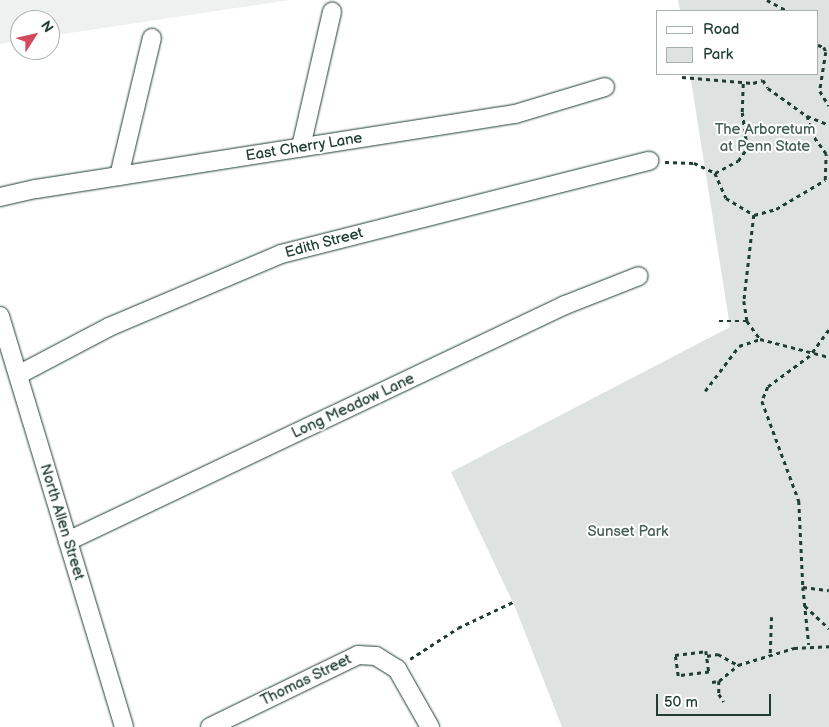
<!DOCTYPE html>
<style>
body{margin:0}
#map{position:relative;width:829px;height:727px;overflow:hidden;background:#fff;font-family:"Balsamiq Sans",sans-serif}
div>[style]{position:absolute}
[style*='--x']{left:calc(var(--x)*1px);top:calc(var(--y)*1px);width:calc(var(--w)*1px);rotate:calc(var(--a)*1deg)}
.built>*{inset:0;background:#eef1f0}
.green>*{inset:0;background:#dee3e2}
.path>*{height:2.5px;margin-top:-1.25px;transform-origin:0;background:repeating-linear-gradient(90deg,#1f3d34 0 4px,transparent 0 8px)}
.roads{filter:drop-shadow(0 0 1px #1f3d34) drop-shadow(0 0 1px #1f3d34)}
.minor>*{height:18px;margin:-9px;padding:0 9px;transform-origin:9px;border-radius:9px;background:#fff}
span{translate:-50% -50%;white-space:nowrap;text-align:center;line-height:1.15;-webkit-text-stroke:4px #fff;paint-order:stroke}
.park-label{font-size:15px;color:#455e57}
.street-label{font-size:15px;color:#1f3d34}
.legend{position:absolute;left:656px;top:10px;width:162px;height:65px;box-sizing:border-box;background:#fff;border:1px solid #a5b1ae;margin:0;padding:6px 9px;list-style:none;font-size:15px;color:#1f3d34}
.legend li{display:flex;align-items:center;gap:10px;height:25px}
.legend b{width:25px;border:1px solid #a5b1ae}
.north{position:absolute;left:10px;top:10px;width:50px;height:50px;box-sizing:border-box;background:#fff;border:1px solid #a5b1ae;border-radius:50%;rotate:55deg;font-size:14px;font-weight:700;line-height:20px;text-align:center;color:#1f3d34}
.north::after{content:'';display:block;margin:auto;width:18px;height:22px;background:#d1495b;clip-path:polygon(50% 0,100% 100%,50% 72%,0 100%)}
.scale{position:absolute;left:656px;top:694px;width:115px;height:22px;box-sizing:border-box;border:2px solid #1f3d34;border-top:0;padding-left:6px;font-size:15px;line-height:18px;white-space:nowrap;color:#1f3d34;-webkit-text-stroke:4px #fff;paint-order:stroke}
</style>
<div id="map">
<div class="built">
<div style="clip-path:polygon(0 0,290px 0,50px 36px,50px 20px,20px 20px,20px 41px,0 44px)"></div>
</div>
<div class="green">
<div style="clip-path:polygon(678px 0,829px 0,829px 727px,562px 727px,515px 607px,451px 472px,730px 327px,690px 74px,818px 74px,818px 11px,680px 11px)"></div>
</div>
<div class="path">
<div style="--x:767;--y:0;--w:24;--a:28"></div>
<div style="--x:818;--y:45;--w:6;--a:18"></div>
<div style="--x:824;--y:47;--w:5;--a:68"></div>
<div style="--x:826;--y:52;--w:39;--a:99"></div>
<div style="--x:820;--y:91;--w:17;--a:59"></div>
<div style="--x:682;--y:77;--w:71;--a:4.8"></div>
<div style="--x:753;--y:83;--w:10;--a:-17"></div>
<div style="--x:763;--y:80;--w:9;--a:58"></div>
<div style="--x:768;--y:88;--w:48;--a:35.7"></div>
<div style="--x:665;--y:162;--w:29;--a:2"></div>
<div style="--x:694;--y:163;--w:23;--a:25"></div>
<div style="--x:715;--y:173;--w:27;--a:66"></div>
<div style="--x:726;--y:198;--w:33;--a:31"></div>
<div style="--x:754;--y:215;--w:87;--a:96.6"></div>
<div style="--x:744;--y:301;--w:20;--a:81"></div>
<div style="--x:747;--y:321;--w:22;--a:54"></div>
<div style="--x:715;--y:173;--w:26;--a:-28"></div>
<div style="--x:738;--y:161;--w:16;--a:-55"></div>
<div style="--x:747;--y:148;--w:36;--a:-98"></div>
<div style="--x:742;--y:112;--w:31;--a:-88"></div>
<div style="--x:754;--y:215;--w:23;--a:-15"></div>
<div style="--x:776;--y:209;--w:57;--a:-30.6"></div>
<div style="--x:825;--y:180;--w:26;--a:-88"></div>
<div style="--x:826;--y:154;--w:24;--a:-126"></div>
<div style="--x:812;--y:135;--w:20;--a:-105"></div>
<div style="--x:807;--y:116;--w:24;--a:22"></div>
<div style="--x:719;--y:321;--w:28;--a:0"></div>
<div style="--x:829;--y:330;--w:32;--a:126"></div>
<div style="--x:810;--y:356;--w:52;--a:143.6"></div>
<div style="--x:768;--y:387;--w:15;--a:113"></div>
<div style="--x:762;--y:401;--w:107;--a:69.7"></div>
<div style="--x:799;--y:501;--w:86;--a:87.3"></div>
<div style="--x:803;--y:587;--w:26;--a:7"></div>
<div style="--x:705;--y:391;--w:56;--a:-52.9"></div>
<div style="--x:739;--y:346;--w:22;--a:-18"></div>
<div style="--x:760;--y:339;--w:71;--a:14.6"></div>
<div style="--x:803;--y:587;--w:58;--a:84.1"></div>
<div style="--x:805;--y:606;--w:33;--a:43"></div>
<div style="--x:706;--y:651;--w:21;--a:82"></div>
<div style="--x:709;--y:672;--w:31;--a:173"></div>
<div style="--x:678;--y:676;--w:21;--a:-98"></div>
<div style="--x:675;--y:655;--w:31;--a:-7"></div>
<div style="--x:770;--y:653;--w:36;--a:-88"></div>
<div style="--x:707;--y:656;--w:11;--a:-10"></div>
<div style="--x:718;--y:654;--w:23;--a:29"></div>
<div style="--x:738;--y:665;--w:59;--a:-16.9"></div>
<div style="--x:794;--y:648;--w:35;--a:-3"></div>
<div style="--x:410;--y:659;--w:57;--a:-32.9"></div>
<div style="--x:458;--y:628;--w:61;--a:-25.3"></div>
<div style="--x:719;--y:681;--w:13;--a:90"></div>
<div style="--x:719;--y:694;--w:9;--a:58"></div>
<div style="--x:712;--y:682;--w:7;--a:-8"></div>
<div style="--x:719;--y:681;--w:25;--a:-40"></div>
</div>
<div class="roads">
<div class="minor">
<div style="--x:301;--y:147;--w:139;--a:-77.1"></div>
<div style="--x:119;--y:176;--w:142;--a:-76.6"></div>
<div style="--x:0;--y:197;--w:37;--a:-13"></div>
<div style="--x:36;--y:189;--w:485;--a:-8.9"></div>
<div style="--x:515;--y:114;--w:94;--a:-16.7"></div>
<div style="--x:0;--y:316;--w:429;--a:73.2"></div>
<div style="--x:18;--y:375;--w:103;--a:-27.8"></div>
<div style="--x:109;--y:327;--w:187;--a:-23"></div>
<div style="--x:281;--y:254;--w:380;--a:-14.2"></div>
<div style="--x:68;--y:541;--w:550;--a:-25.4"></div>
<div style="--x:565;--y:305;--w:79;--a:-21.4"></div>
<div style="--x:210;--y:727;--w:165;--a:-25.9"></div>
<div style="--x:358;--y:655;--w:18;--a:3"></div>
<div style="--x:376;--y:656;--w:25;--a:32"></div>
<div style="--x:397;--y:669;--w:67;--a:60.4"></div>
</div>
</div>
<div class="park-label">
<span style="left:765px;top:138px">The Arboretum<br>at Penn State</span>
<span style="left:628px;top:532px">Sunset Park</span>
</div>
<div class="street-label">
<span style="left:304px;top:147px;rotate:-9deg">East Cherry Lane</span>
<span style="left:324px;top:243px;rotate:-15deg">Edith Street</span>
<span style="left:353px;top:406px;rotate:-25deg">Long Meadow Lane</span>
<span style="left:62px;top:522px;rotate:73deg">North Allen Street</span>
<span style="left:306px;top:680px;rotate:-26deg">Thomas Street</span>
</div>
<ul class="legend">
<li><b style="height:6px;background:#fff"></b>Road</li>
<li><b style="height:14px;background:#dee3e2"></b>Park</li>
</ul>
<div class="north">N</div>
<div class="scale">50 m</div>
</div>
